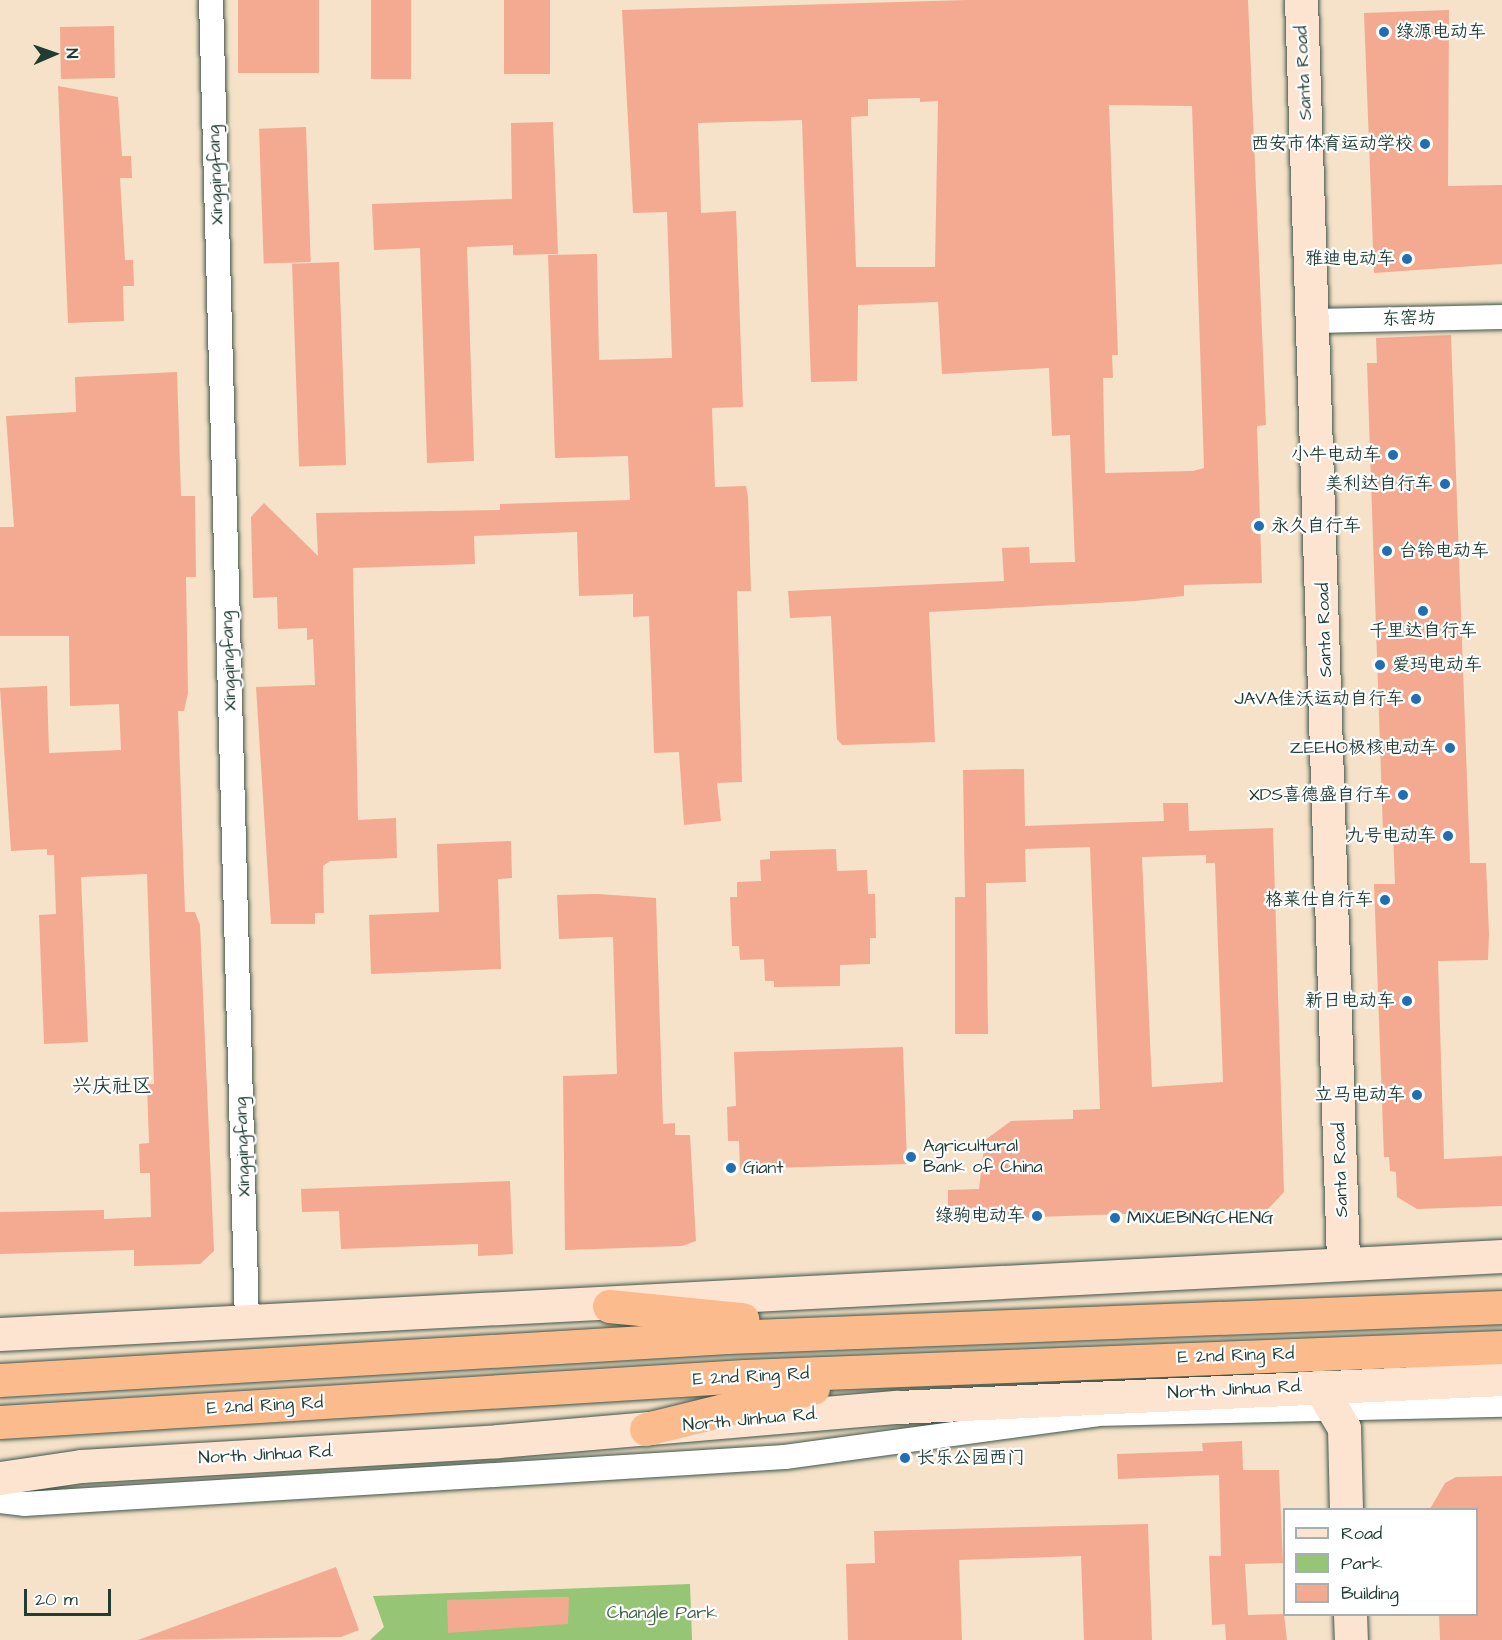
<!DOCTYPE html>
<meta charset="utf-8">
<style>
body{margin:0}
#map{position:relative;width:1502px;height:1640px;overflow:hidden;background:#f5e2c9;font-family:"Architects Daughter","LXGW WenKai TC",sans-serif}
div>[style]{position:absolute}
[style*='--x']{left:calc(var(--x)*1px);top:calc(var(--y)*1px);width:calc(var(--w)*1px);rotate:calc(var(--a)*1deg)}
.green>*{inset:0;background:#95c575}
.building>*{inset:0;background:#f4a991;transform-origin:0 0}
.roads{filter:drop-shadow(0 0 2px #3f564a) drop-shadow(0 0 2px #3f564a)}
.street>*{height:24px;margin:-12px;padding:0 12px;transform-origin:12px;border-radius:12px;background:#fff}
.secondary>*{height:33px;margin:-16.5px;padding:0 16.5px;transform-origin:16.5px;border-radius:16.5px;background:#fde4d1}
.highway>*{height:33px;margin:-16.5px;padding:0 16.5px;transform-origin:16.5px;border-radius:16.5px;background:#fbbb8d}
.dots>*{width:16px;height:16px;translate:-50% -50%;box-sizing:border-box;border:3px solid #fff;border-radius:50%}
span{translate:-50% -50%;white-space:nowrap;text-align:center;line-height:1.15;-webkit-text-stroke:4.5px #fff;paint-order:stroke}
.poi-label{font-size:18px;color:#1f3d34}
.left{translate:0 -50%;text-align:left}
.right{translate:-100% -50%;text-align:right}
.street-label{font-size:18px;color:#1f3d34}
.park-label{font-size:18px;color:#426648}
.neighbourhood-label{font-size:20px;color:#1f3d34}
.legend{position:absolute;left:1283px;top:1508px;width:195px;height:108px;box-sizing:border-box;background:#fff;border:2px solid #a5b1ae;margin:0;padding:8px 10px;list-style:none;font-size:18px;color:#1f3d34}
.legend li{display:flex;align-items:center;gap:12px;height:30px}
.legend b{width:30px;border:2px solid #a5b1ae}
.north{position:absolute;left:24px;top:24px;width:60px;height:60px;-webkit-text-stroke:4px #fff;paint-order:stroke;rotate:88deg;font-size:16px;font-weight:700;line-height:24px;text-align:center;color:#1f3d34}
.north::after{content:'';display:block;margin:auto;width:21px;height:27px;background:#1f3d34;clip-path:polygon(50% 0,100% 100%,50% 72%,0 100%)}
.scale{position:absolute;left:24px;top:1589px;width:87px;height:27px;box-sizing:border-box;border:3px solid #1f3d34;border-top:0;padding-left:8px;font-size:18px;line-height:21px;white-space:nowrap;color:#1f3d34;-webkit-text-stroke:4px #fff;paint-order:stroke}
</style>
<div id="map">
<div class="green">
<div style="clip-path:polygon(690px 1584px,692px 1640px,370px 1640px,384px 1627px,373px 1596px)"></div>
</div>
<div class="building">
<div style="left:238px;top:0;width:81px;height:73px"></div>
<div style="left:371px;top:0;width:40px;height:79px"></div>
<div style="left:504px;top:0;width:46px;height:74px"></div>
<div style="clip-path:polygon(evenodd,967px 0,1248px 0,1266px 425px,1257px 426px,1262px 583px,1184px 585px,1184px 596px,1135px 601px,929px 612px,935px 742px,842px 745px,837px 739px,831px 616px,790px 618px,788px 591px,1004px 581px,1002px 548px,1029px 547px,1030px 563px,1075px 562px,1070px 435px,1052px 436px,1049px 368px,942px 374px,938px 302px,858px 305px,857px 381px,811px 382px,802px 120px,698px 123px,701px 213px,736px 211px,743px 407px,712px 408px,715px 487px,746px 486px,748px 497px,751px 591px,737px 591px,742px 782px,717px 783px,721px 821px,684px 825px,679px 752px,654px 753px,649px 616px,633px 617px,633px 594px,579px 596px,577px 532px,474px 536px,475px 564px,353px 568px,358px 820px,396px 818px,397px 858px,330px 861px,323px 866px,324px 913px,315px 913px,315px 924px,271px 924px,256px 687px,315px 685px,313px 639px,307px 640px,307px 628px,278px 629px,277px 597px,253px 598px,251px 517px,264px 503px,318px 556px,316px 513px,500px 510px,500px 504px,630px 500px,628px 456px,555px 458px,548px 255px,597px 254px,599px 360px,672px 358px,667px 212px,633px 213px,622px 10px,967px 0,920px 98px,920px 102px,938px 101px,935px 267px,856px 267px,851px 117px,868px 116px,868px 99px,920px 98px,967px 0,1109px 105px,1192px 106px,1204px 468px,1193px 471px,1105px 473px,1103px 378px,1113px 378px,1112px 355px,1118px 355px,1109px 105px)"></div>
<div style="clip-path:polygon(1449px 10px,1448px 186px,1502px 185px,1502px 264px,1374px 273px,1364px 13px)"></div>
<div style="left:114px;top:26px;width:52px;height:54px;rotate:89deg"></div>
<div style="clip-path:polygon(58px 86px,118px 97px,122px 156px,131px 156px,132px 178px,120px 178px,125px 260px,133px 260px,134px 286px,123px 286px,124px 321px,68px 323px)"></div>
<div style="clip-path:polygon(553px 122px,558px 254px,513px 255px,513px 245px,467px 247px,474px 461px,427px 463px,420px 248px,374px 250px,372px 204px,512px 199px,511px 123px)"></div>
<div style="left:306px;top:127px;width:135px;height:47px;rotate:88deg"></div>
<div style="left:339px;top:262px;width:203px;height:47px;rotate:88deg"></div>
<div style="clip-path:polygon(1451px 335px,1470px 863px,1486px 863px,1489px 934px,1488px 960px,1438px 961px,1444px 1159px,1502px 1156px,1502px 1206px,1417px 1209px,1397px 1197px,1396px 1172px,1390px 1171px,1389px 1157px,1384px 1157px,1374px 884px,1395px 884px,1393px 833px,1383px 833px,1367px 363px,1377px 363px,1376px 338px)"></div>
<div style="clip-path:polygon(177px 372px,181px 496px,195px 496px,196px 577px,186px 577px,188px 693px,184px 711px,178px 711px,185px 912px,195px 912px,200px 925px,214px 1251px,200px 1264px,134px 1266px,134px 1250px,0 1254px,0 1212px,104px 1210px,104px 1219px,151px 1217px,150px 1173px,140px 1173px,139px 1144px,149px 1143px,147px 1084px,154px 1084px,147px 874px,81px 877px,88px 1042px,44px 1044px,39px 915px,56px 914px,54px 855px,47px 855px,47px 849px,11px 851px,0 688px,47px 686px,49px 753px,121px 750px,119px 704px,70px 706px,69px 636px,0 636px,0 527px,14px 527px,6px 416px,76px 412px,75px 377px)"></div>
<div style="clip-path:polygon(evenodd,1024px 769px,1025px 826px,1164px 821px,1163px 803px,1188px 803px,1189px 831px,1273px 828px,1284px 1192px,1268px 1209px,948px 1220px,948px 1190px,979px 1189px,985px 1140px,1011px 1121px,1073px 1119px,1073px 1110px,1100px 1109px,1090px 847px,1025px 849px,1026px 882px,986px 883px,988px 1034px,955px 1034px,955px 897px,965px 897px,963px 770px,1024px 769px,1206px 855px,1206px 863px,1215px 863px,1223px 1082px,1152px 1087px,1142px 857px,1206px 855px)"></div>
<div style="clip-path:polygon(511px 841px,512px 878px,498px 879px,501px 969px,371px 974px,369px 915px,439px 912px,437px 844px)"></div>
<div style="clip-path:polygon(836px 849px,837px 871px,867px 870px,868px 894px,875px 894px,876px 938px,870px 938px,870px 964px,840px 965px,840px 986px,774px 987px,774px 981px,765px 981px,764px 959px,740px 960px,739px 946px,732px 946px,730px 897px,737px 897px,737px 882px,761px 881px,760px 860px,770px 859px,770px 851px)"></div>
<div style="clip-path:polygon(598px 894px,656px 898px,663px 1124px,675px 1123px,675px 1135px,690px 1135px,696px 1241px,682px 1246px,565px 1250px,563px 1076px,617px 1074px,613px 937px,559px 939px,557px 895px)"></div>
<div style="clip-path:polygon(903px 1047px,907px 1164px,740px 1169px,739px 1141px,728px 1141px,727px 1107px,736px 1106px,734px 1052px)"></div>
<div style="clip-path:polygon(510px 1181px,513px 1254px,478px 1256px,478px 1244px,341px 1249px,339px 1211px,302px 1212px,301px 1189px)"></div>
<div style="clip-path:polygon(1242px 1441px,1243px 1470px,1279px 1470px,1283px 1563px,1245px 1564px,1248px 1615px,1284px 1614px,1287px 1640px,1226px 1640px,1225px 1624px,1212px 1625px,1209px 1556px,1221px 1556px,1219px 1475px,1118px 1479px,1117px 1454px,1203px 1451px,1202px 1443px)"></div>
<div style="clip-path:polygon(1502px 1476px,1502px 1640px,1440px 1640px,1439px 1614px,1476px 1614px,1476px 1509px,1430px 1509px,1445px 1483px,1456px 1477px)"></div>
<div style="clip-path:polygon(1148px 1524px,1152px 1640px,1084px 1640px,1081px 1556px,959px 1560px,962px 1640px,848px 1640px,846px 1564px,875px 1563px,874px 1531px)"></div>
<div style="clip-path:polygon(336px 1567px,359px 1630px,341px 1637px,138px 1640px)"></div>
<div style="clip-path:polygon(550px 1597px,569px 1597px,568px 1624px,448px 1633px,447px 1600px)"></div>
</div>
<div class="roads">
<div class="street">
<div style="--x:211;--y:0;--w:1322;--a:88.44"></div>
<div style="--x:1315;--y:321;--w:187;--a:-1.2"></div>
<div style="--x:0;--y:1501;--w:24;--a:7"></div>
<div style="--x:24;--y:1504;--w:762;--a:-3.53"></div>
<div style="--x:785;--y:1457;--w:315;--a:-7.8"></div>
<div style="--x:1097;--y:1414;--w:405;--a:-1.3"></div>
</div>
<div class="secondary">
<div style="--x:1301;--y:0;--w:1262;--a:88.09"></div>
<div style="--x:0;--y:1334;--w:1504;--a:-2.97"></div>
<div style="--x:1319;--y:1386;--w:49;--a:59.2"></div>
<div style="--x:1344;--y:1428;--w:82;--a:88.6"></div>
<div style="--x:0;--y:1478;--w:82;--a:-8.4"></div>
<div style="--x:81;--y:1466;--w:418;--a:-3.4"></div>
<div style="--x:498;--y:1441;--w:401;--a:-4.9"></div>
<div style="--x:898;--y:1407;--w:605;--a:-2.65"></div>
<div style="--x:1350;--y:1614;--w:26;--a:88"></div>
</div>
<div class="highway">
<div style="--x:609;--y:1306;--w:134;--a:5.6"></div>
<div style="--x:0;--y:1380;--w:729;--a:-3.38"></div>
<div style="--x:728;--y:1337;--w:775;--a:-2.22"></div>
<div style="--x:0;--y:1422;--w:746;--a:-3.53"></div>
<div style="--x:745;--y:1376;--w:758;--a:-2.19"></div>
<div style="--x:646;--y:1429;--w:172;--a:-13.8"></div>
</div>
</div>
<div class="dots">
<div style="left:1384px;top:32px;background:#1f6fb2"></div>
<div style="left:1425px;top:144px;background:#1f6fb2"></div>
<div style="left:1407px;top:259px;background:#1f6fb2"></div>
<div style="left:1393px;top:455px;background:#1f6fb2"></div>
<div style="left:1445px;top:484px;background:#1f6fb2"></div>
<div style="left:1259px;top:526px;background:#1f6fb2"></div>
<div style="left:1387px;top:551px;background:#1f6fb2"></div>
<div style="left:1423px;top:611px;background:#1f6fb2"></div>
<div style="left:1380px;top:665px;background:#1f6fb2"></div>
<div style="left:1416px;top:699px;background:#1f6fb2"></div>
<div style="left:1450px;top:748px;background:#1f6fb2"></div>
<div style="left:1403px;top:795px;background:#1f6fb2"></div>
<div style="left:1448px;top:836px;background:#1f6fb2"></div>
<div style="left:1385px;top:900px;background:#1f6fb2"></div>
<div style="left:1407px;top:1001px;background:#1f6fb2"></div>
<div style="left:1417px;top:1095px;background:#1f6fb2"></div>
<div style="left:911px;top:1157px;background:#1f6fb2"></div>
<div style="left:731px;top:1168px;background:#1f6fb2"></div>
<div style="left:1037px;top:1216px;background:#1f6fb2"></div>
<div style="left:1115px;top:1218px;background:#1f6fb2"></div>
<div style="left:905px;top:1458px;background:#1f6fb2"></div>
</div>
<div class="poi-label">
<span class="left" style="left:1396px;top:32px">绿源电动车</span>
<span class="right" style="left:1413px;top:144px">西安市体育运动学校</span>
<span class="right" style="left:1395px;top:259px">雅迪电动车</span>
<span class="right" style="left:1381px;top:455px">小牛电动车</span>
<span class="right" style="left:1433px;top:484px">美利达自行车</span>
<span class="left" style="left:1271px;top:526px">永久自行车</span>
<span class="left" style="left:1399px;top:551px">台铃电动车</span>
<span style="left:1423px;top:631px">千里达自行车</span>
<span class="left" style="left:1392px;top:665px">爱玛电动车</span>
<span class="right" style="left:1404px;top:699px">JAVA佳沃运动自行车</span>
<span class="right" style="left:1438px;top:748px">ZEEHO极核电动车</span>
<span class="right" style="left:1391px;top:795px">XDS喜德盛自行车</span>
<span class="right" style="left:1436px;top:836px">九号电动车</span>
<span class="right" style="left:1373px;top:900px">格莱仕自行车</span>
<span class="right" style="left:1395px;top:1001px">新日电动车</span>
<span class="right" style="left:1405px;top:1095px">立马电动车</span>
<span class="left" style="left:923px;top:1157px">Agricultural<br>Bank of China</span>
<span class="left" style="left:743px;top:1168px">Giant</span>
<span class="right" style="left:1025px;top:1216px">绿驹电动车</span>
<span class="left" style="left:1127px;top:1218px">MIXUEBINGCHENG</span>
<span class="left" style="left:917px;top:1458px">长乐公园西门</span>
</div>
<div class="street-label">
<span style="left:1304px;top:73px;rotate:-93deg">Santa Road</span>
<span style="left:216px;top:175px;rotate:-92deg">Xingqingfang</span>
<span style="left:1409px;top:319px;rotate:-1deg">东窑坊</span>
<span style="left:1325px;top:630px;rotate:-92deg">Santa Road</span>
<span style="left:229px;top:661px;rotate:-92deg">Xingqingfang</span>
<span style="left:243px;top:1147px;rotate:-92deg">Xingqingfang</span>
<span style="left:1341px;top:1170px;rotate:-92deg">Santa Road</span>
<span style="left:1236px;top:1356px;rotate:-2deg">E 2nd Ring Rd</span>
<span style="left:751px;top:1377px;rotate:-3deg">E 2nd Ring Rd</span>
<span style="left:1235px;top:1390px;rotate:-3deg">North Jinhua Rd.</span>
<span style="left:265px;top:1406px;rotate:-3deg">E 2nd Ring Rd</span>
<span style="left:750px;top:1420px;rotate:-5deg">North Jinhua Rd.</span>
<span style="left:266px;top:1455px;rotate:-3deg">North Jinhua Rd.</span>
</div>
<div class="park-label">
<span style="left:662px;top:1613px">Changle Park</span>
</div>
<div class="neighbourhood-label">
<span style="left:112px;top:1086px">兴庆社区</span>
</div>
<ul class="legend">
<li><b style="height:8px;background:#fde4d1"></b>Road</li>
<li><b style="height:16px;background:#95c575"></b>Park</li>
<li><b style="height:16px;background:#f4a991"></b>Building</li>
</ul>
<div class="north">N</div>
<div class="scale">20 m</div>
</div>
